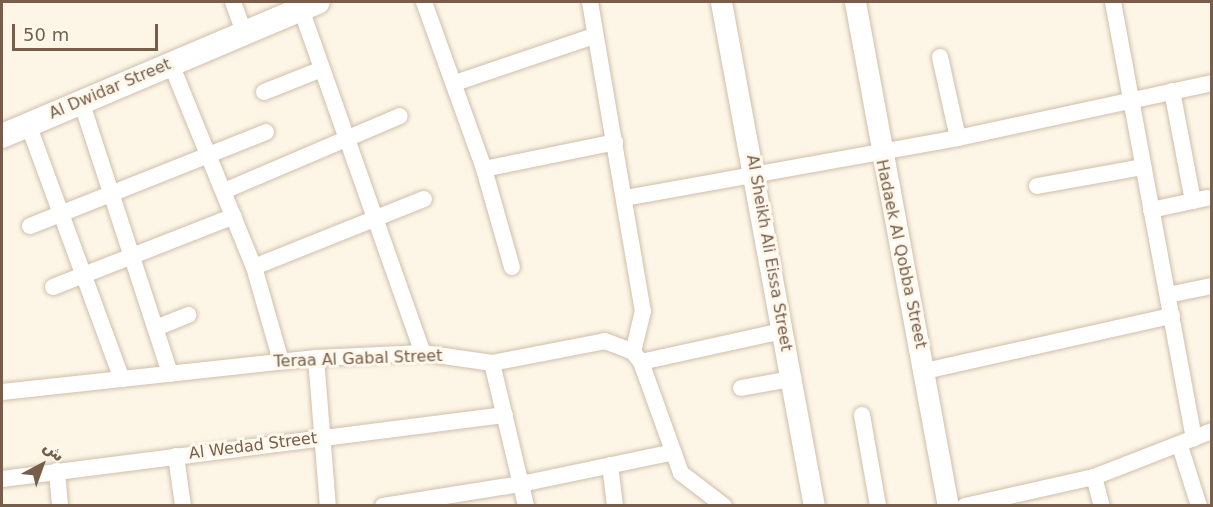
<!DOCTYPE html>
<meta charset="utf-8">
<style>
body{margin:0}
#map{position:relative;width:1213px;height:507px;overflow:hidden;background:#fdf6e6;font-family:"DejaVu Sans",Cairo,sans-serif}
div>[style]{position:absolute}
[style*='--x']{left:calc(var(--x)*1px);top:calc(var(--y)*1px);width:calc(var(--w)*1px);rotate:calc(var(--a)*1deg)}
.roads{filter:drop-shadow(0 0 2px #cfbeac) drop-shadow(0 0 2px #cfbeac)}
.minor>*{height:16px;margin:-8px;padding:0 8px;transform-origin:8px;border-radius:8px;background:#fff}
.tertiary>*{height:21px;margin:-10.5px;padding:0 10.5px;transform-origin:10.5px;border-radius:10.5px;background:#fff}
.secondary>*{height:24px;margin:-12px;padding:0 12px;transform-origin:12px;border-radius:12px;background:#fff}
span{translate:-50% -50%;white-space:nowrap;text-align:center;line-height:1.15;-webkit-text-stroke:6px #fff9ed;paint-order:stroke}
.street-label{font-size:16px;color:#785d4a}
.frame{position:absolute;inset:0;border:3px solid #785d4a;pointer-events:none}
.north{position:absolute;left:12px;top:435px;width:60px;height:60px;-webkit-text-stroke:4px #fff9ed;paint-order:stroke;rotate:41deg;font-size:16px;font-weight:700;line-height:24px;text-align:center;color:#785d4a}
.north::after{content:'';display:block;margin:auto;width:21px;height:27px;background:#785d4a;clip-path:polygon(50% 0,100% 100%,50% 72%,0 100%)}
.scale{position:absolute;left:12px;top:24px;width:146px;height:27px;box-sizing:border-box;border:3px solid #785d4a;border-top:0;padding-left:8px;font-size:18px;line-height:21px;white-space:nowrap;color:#785d4a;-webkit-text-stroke:4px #fff9ed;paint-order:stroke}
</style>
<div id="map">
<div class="roads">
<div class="minor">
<div style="--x:233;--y:2;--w:32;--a:70"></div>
<div style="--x:424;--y:2;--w:177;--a:70.2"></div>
<div style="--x:484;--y:169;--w:102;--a:74.1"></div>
<div style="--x:590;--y:2;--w:314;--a:80.3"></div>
<div style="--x:643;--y:311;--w:42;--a:103.7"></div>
<div style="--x:1113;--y:2;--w:444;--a:79.5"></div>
<div style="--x:301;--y:9;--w:365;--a:70.5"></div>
<div style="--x:940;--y:57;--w:83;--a:77.5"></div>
<div style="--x:171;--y:64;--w:219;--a:67.8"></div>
<div style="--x:254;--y:267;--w:98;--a:74"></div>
<div style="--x:455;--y:83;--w:147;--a:-18.7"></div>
<div style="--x:1172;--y:91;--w:112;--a:79.2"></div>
<div style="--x:264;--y:92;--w:62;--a:-21.6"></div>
<div style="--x:81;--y:101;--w:287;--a:71.9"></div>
<div style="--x:28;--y:124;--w:272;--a:69.8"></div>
<div style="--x:484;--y:169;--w:134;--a:-11.6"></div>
<div style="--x:1037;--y:186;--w:108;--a:-10.2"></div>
<div style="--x:224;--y:191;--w:191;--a:-23.1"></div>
<div style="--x:625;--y:198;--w:338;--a:-10.2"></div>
<div style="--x:958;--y:138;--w:260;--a:-12.2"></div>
<div style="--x:1151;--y:210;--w:57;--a:-12.1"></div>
<div style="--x:30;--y:226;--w:254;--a:-21.7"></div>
<div style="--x:254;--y:267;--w:183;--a:-21.8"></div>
<div style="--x:53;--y:287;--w:194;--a:-21.4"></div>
<div style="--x:1168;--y:295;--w:45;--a:-11.6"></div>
<div style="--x:156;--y:328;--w:35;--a:-22"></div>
<div style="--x:316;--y:358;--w:148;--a:85.4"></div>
<div style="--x:641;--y:362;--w:144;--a:-12.4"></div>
<div style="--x:492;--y:363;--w:147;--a:76.6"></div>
<div style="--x:925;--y:371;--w:253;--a:-12.6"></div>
<div style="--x:741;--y:388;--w:51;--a:-10.2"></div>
<div style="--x:2;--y:392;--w:316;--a:-6.2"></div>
<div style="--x:316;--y:358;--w:107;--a:-2.7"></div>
<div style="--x:423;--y:353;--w:70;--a:8.2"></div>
<div style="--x:492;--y:363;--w:115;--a:-11"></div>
<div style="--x:605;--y:341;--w:30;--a:21"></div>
<div style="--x:633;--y:352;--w:13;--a:51"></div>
<div style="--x:641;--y:362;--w:118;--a:70.2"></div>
<div style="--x:681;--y:473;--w:54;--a:37.5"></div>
<div style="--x:862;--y:415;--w:92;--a:80"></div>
<div style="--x:1180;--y:446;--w:63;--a:72.4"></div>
<div style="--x:176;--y:456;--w:50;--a:82"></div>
<div style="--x:610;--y:465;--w:41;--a:83"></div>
<div style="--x:57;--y:471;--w:35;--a:85"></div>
<div style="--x:1094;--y:477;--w:30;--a:75"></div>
<div style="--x:2;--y:479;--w:507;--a:-7.25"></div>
<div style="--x:383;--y:506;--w:140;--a:-9.1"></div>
<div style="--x:521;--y:484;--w:151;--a:-11.8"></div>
<div style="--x:965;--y:506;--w:132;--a:-12.7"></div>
<div style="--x:1094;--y:477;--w:127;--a:-21.3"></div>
</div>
<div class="tertiary">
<div style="--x:721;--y:2;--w:513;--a:79.55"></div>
<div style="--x:855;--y:2;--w:513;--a:79.55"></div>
</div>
<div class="secondary">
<div style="--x:2;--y:136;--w:343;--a:-23"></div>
</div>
</div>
<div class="street-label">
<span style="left:110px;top:89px;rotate:-23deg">Al Dwidar Street</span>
<span style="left:769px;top:253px;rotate:80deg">Al Sheikh Ali Eissa Street</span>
<span style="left:901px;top:254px;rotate:78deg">Hadaek Al Qobba Street</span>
<span style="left:358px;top:359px;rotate:-2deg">Teraa Al Gabal Street</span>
<span style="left:253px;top:446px;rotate:-7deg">Al Wedad Street</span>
</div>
<div class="frame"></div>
<div class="north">ش</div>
<div class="scale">50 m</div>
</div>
